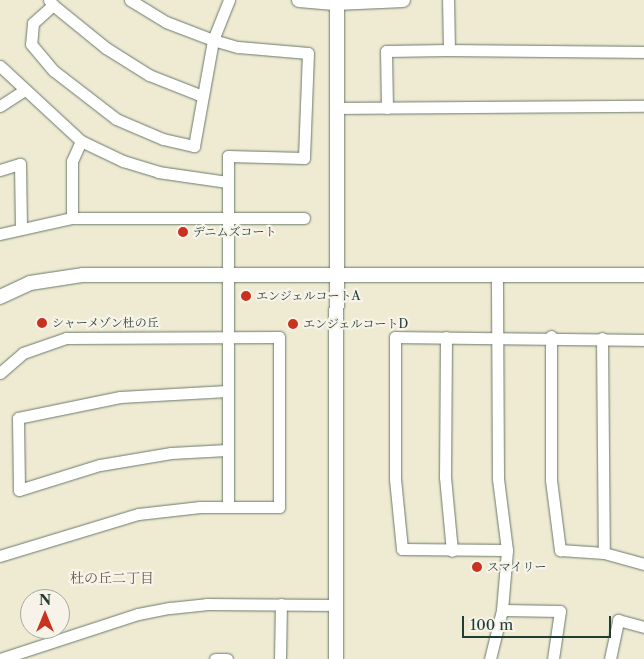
<!DOCTYPE html>
<meta charset="utf-8">
<style>
body{margin:0}
#map{position:relative;width:644px;height:659px;overflow:hidden;background:#efead2;font-family:"Libre Caslon Text","Noto Serif JP",serif}
div>[style]{position:absolute}
[style*='--x']{left:calc(var(--x)*1px);top:calc(var(--y)*1px);width:calc(var(--w)*1px);rotate:calc(var(--a)*1deg)}
.roads{filter:drop-shadow(0 0 1px #687a6b) drop-shadow(0 0 1px #687a6b)}
.minor>*{height:11px;margin:-5.5px;padding:0 5.5px;transform-origin:5.5px;border-radius:5.5px;background:#fff}
.tertiary>*{height:14px;margin:-7px;padding:0 7px;transform-origin:7px;border-radius:7px;background:#fff}
.dots>*{width:14px;height:14px;translate:-50% -50%;box-sizing:border-box;border:2px solid #f7f3e8;border-radius:50%}
span{translate:-50% -50%;white-space:nowrap;text-align:center;line-height:1.15;-webkit-text-stroke:4.5px #f7f3e8;paint-order:stroke}
.poi-label{font-size:12px;color:#1f3d34}
.left{translate:0 -50%;text-align:left}
.neighbourhood-label{font-size:14px;color:#63584f}
.north{position:absolute;left:20px;top:589px;width:50px;height:50px;box-sizing:border-box;background:#f7f3e8;border:1px solid #a1aaa0;border-radius:50%;rotate:0deg;font-size:14px;font-weight:700;line-height:20px;text-align:center;color:#1f3d34}
.north::after{content:'';display:block;margin:auto;width:18px;height:22px;background:#c8321e;clip-path:polygon(50% 0,100% 100%,50% 72%,0 100%)}
.scale{position:absolute;left:462px;top:616px;width:149px;height:22px;box-sizing:border-box;border:2px solid #1f3d34;border-top:0;padding-left:6px;font-size:15px;line-height:18px;white-space:nowrap;color:#1f3d34;-webkit-text-stroke:4px #f7f3e8;paint-order:stroke}
</style>
<div id="map">
<div class="roads">
<div class="minor">
<div style="--x:49;--y:0;--w:6;--a:51"></div>
<div style="--x:53;--y:5;--w:27;--a:138"></div>
<div style="--x:33;--y:23;--w:21;--a:95"></div>
<div style="--x:31;--y:44;--w:35;--a:50"></div>
<div style="--x:54;--y:71;--w:78;--a:37.7"></div>
<div style="--x:116;--y:119;--w:51;--a:23.1"></div>
<div style="--x:163;--y:139;--w:32;--a:13"></div>
<div style="--x:194;--y:146;--w:108;--a:-79.8"></div>
<div style="--x:213;--y:40;--w:26;--a:16"></div>
<div style="--x:238;--y:47;--w:70;--a:4.9"></div>
<div style="--x:308;--y:53;--w:105;--a:92.2"></div>
<div style="--x:304;--y:158;--w:76;--a:-178.5"></div>
<div style="--x:228;--y:156;--w:350;--a:90"></div>
<div style="--x:130;--y:0;--w:42;--a:31.4"></div>
<div style="--x:166;--y:22;--w:50;--a:21"></div>
<div style="--x:213;--y:40;--w:43;--a:-68.2"></div>
<div style="--x:53;--y:5;--w:68;--a:39.1"></div>
<div style="--x:106;--y:48;--w:51;--a:32.1"></div>
<div style="--x:149;--y:75;--w:57;--a:21.6"></div>
<div style="--x:449;--y:50;--w:195;--a:0.6"></div>
<div style="--x:0;--y:66;--w:110;--a:42.8"></div>
<div style="--x:81;--y:141;--w:47;--a:25.5"></div>
<div style="--x:123;--y:161;--w:37;--a:17"></div>
<div style="--x:158;--y:172;--w:70;--a:8.2"></div>
<div style="--x:0;--y:106;--w:30;--a:-33"></div>
<div style="--x:337;--y:108;--w:307;--a:-0.4"></div>
<div style="--x:387;--y:108;--w:57;--a:-91"></div>
<div style="--x:386;--y:51;--w:63;--a:-0.9"></div>
<div style="--x:449;--y:50;--w:50;--a:-91.1"></div>
<div style="--x:81;--y:141;--w:22;--a:114"></div>
<div style="--x:72;--y:161;--w:57;--a:90"></div>
<div style="--x:72;--y:218;--w:232;--a:0"></div>
<div style="--x:0;--y:170;--w:21;--a:-17"></div>
<div style="--x:20;--y:164;--w:63;--a:89.1"></div>
<div style="--x:0;--y:234;--w:74;--a:-12.5"></div>
<div style="--x:551;--y:336;--w:144;--a:90"></div>
<div style="--x:551;--y:480;--w:71;--a:82.7"></div>
<div style="--x:560;--y:550;--w:44;--a:3.9"></div>
<div style="--x:604;--y:553;--w:41;--a:15.4"></div>
<div style="--x:446;--y:337;--w:140;--a:90.4"></div>
<div style="--x:445;--y:477;--w:74;--a:84.6"></div>
<div style="--x:602;--y:338;--w:215;--a:89.5"></div>
<div style="--x:0;--y:373;--w:30;--a:-41"></div>
<div style="--x:23;--y:353;--w:46;--a:-19.2"></div>
<div style="--x:66;--y:338;--w:213;--a:-0.3"></div>
<div style="--x:279;--y:337;--w:170;--a:90"></div>
<div style="--x:279;--y:507;--w:79;--a:180"></div>
<div style="--x:200;--y:507;--w:62;--a:173.6"></div>
<div style="--x:138;--y:514;--w:144;--a:163.1"></div>
<div style="--x:227;--y:391;--w:107;--a:176.8"></div>
<div style="--x:120;--y:397;--w:104;--a:168.4"></div>
<div style="--x:18;--y:418;--w:72;--a:89.2"></div>
<div style="--x:19;--y:490;--w:85;--a:-17.2"></div>
<div style="--x:100;--y:465;--w:72;--a:-9.6"></div>
<div style="--x:171;--y:453;--w:56;--a:-3.1"></div>
<div style="--x:507;--y:550;--w:105;--a:-179.5"></div>
<div style="--x:402;--y:549;--w:70;--a:-95.7"></div>
<div style="--x:395;--y:479;--w:142;--a:-90"></div>
<div style="--x:395;--y:337;--w:249;--a:0.7"></div>
<div style="--x:502;--y:610;--w:58;--a:1"></div>
<div style="--x:560;--y:611;--w:49;--a:98.3"></div>
<div style="--x:0;--y:659;--w:145;--a:-18.1"></div>
<div style="--x:138;--y:614;--w:33;--a:-11"></div>
<div style="--x:170;--y:608;--w:36;--a:-6"></div>
<div style="--x:206;--y:604;--w:131;--a:0.4"></div>
<div style="--x:215;--y:659;--w:12;--a:0"></div>
<div style="--x:280;--y:659;--w:55;--a:-89"></div>
<div style="--x:490;--y:659;--w:50;--a:-76.2"></div>
<div style="--x:502;--y:610;--w:60;--a:-85.2"></div>
<div style="--x:507;--y:550;--w:72;--a:-97.2"></div>
<div style="--x:498;--y:479;--w:204;--a:-90.3"></div>
<div style="--x:610;--y:659;--w:40;--a:-78"></div>
<div style="--x:618;--y:620;--w:27;--a:15"></div>
</div>
<div class="tertiary">
<div style="--x:299;--y:0;--w:38;--a:5"></div>
<div style="--x:337;--y:3;--w:656;--a:90.09"></div>
<div style="--x:337;--y:3;--w:66;--a:-2.6"></div>
<div style="--x:0;--y:297;--w:33;--a:-25"></div>
<div style="--x:30;--y:283;--w:54;--a:-8.6"></div>
<div style="--x:83;--y:275;--w:561;--a:0"></div>
</div>
</div>
<div class="dots">
<div style="left:183px;top:232px;background:#c8321e"></div>
<div style="left:246px;top:296px;background:#c8321e"></div>
<div style="left:42px;top:323px;background:#c8321e"></div>
<div style="left:293px;top:324px;background:#c8321e"></div>
<div style="left:477px;top:567px;background:#c8321e"></div>
</div>
<div class="poi-label">
<span class="left" style="left:193px;top:232px">デニムズコート</span>
<span class="left" style="left:256px;top:296px">エンジェルコートA</span>
<span class="left" style="left:52px;top:323px">シャーメゾン杜の丘</span>
<span class="left" style="left:303px;top:324px">エンジェルコートD</span>
<span class="left" style="left:487px;top:567px">スマイリー</span>
</div>
<div class="neighbourhood-label">
<span style="left:112px;top:578px">杜の丘二丁目</span>
</div>
<div class="north">N</div>
<div class="scale">100 m</div>
</div>
